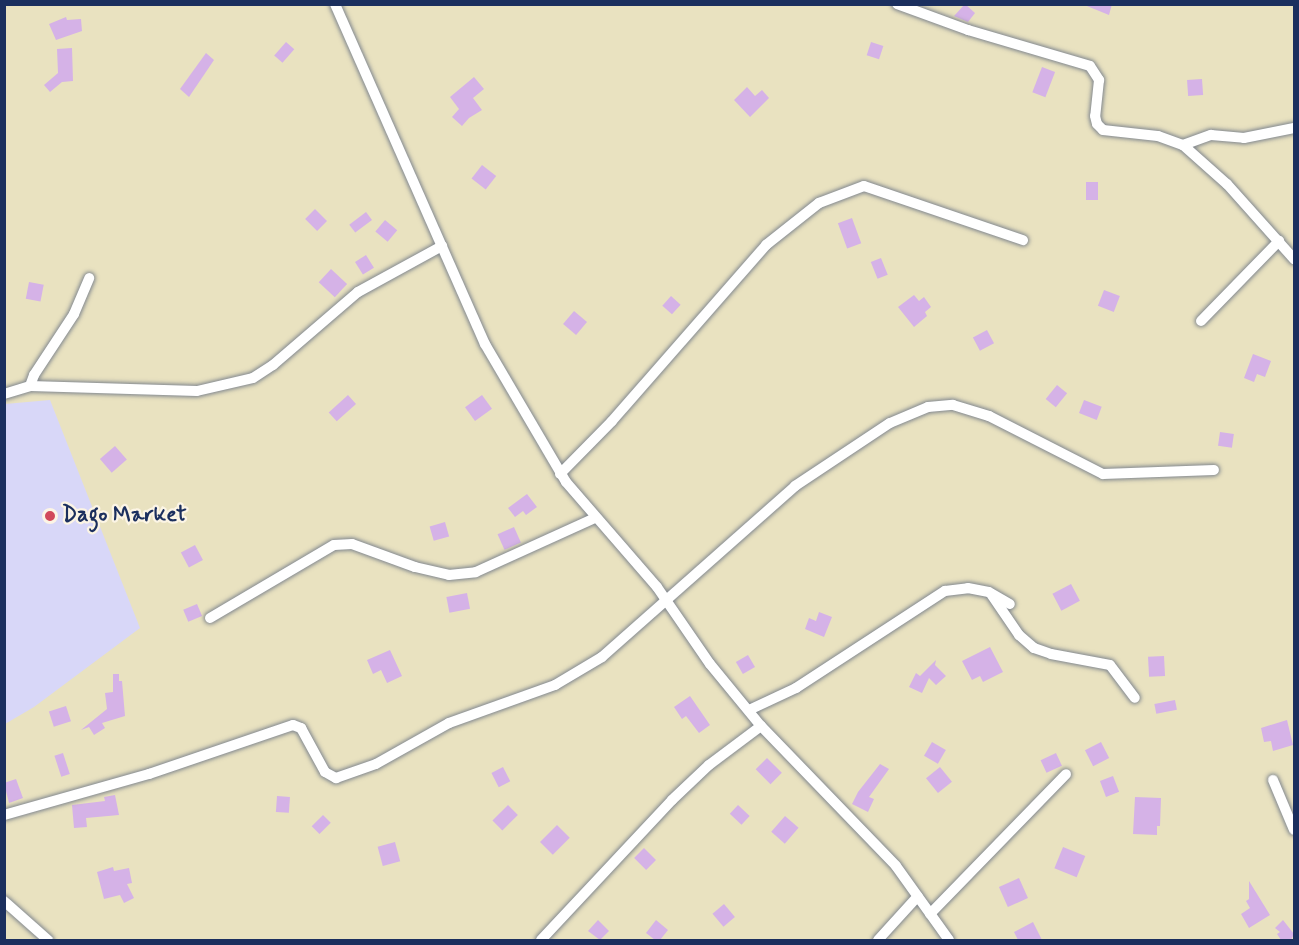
<!DOCTYPE html>
<style>
body{margin:0}
#map{position:relative;width:1299px;height:945px;overflow:hidden;background:#e9e2c0;font-family:Mynerve,sans-serif}
div>[style]{position:absolute}
[style*='--x']{left:calc(var(--x)*1px);top:calc(var(--y)*1px);width:calc(var(--w)*1px);rotate:calc(var(--a)*1deg)}
.built>*{inset:0;background:#d8d7f8}
.building>*{inset:0;background:#d5b2e7;transform-origin:0 0}
.roads{filter:drop-shadow(0 0 2px #82888f) drop-shadow(0 0 2px #82888f)}
.minor>*{height:10px;margin:-5px;padding:0 5px;transform-origin:5px;border-radius:5px;background:#fff}
.dots>*{width:16px;height:16px;translate:-50% -50%;box-sizing:border-box;border:3px solid #fcf5e5;border-radius:50%}
span{translate:-50% -50%;white-space:nowrap;text-align:center;line-height:1.15;-webkit-text-stroke:4.5px #fcf5e5;paint-order:stroke}
.poi-label{font-size:22px;color:#1b2f5e;font-weight:700}
.left{translate:0 -50%;text-align:left}
.frame{position:absolute;inset:0;border:6px solid #1b2f5e;pointer-events:none}
</style>
<div id="map">
<div class="built">
<div style="clip-path:polygon(50px 400px,140px 628px,34px 707px,5px 724px,5px 404px)"></div>
</div>
<div class="building">
<div style="clip-path:polygon(965px 4px,975px 13px,968px 22px,954px 16px)"></div>
<div style="clip-path:polygon(1082px 4px,1112px 4px,1109px 15px)"></div>
<div style="clip-path:polygon(66px 17px,67px 20px,81px 19px,82px 31px,56px 40px,49px 24px)"></div>
<div style="left:286px;top:42px;width:11px;height:18px;rotate:41deg"></div>
<div style="left:871px;top:42px;width:13px;height:14px;rotate:18deg"></div>
<div style="clip-path:polygon(72px 48px,73px 81px,62px 82px,50px 92px,44px 85px,58px 73px,57px 49px)"></div>
<div style="clip-path:polygon(206px 53px,214px 60px,189px 97px,180px 89px)"></div>
<div style="left:1042px;top:67px;width:14px;height:27px;rotate:21deg"></div>
<div style="clip-path:polygon(474px 77px,484px 89px,473px 98px,482px 110px,469px 118px,462px 126px,452px 117px,459px 109px,450px 97px)"></div>
<div style="left:1202px;top:79px;width:16px;height:15px;rotate:86deg"></div>
<div style="clip-path:polygon(747px 87px,755px 96px,762px 90px,769px 98px,750px 117px,734px 100px)"></div>
<div style="left:482px;top:165px;width:18px;height:17px;rotate:38deg"></div>
<div style="left:1086px;top:182px;width:12px;height:18px"></div>
<div style="left:315px;top:209px;width:17px;height:14px;rotate:45deg"></div>
<div style="left:366px;top:212px;width:10px;height:21px;rotate:53deg"></div>
<div style="left:852px;top:218px;width:27px;height:15px;rotate:70deg"></div>
<div style="left:385px;top:220px;width:16px;height:15px;rotate:40deg"></div>
<div style="left:366px;top:255px;width:15px;height:13px;rotate:58deg"></div>
<div style="left:881px;top:258px;width:18px;height:11px;rotate:68deg"></div>
<div style="left:331px;top:269px;width:22px;height:18px;rotate:43deg"></div>
<div style="left:29px;top:282px;width:15px;height:17px;rotate:11deg"></div>
<div style="left:1104px;top:290px;width:17px;height:17px;rotate:21deg"></div>
<div style="clip-path:polygon(914px 295px,919px 301px,924px 297px,931px 307px,925px 312px,927px 316px,914px 327px,898px 307px)"></div>
<div style="left:671px;top:296px;width:13px;height:13px;rotate:42deg"></div>
<div style="left:574px;top:311px;width:17px;height:17px;rotate:40deg"></div>
<div style="left:987px;top:330px;width:15px;height:16px;rotate:62deg"></div>
<div style="clip-path:polygon(1253px 354px,1271px 361px,1265px 377px,1257px 374px,1254px 382px,1244px 378px)"></div>
<div style="left:1057px;top:385px;width:13px;height:18px;rotate:39deg"></div>
<div style="left:348px;top:395px;width:12px;height:26px;rotate:48deg"></div>
<div style="left:482px;top:395px;width:17px;height:21px;rotate:54deg"></div>
<div style="left:1084px;top:400px;width:19px;height:14px;rotate:21deg"></div>
<div style="left:1220px;top:432px;width:14px;height:14px;rotate:8deg"></div>
<div style="left:115px;top:446px;width:18px;height:20px;rotate:49deg"></div>
<div style="clip-path:polygon(527px 494px,537px 507px,526px 515px,523px 511px,515px 517px,508px 508px)"></div>
<div style="left:445px;top:522px;width:15px;height:16px;rotate:74deg"></div>
<div style="left:514px;top:527px;width:17px;height:18px;rotate:66deg"></div>
<div style="left:195px;top:545px;width:17px;height:16px;rotate:62deg"></div>
<div style="left:1071px;top:584px;width:19px;height:21px;rotate:62deg"></div>
<div style="left:467px;top:593px;width:16px;height:21px;rotate:79deg"></div>
<div style="left:197px;top:604px;width:13px;height:15px;rotate:67deg"></div>
<div style="clip-path:polygon(819px 612px,832px 617px,824px 637px,805px 629px,809px 618px,816px 621px)"></div>
<div style="clip-path:polygon(990px 647px,1003px 672px,983px 682px,980px 676px,972px 680px,962px 661px)"></div>
<div style="clip-path:polygon(390px 650px,402px 676px,387px 683px,381px 670px,373px 674px,367px 660px)"></div>
<div style="left:748px;top:655px;width:14px;height:14px;rotate:60deg"></div>
<div style="left:1164px;top:656px;width:20px;height:16px;rotate:87deg"></div>
<div style="clip-path:polygon(936px 660px,935px 665px,946px 676px,936px 685px,929px 678px,922px 693px,909px 687px,916px 673px,920px 676px)"></div>
<div style="clip-path:polygon(113px 674px,119px 674px,119px 681px,122px 681px,125px 716px,102px 723px,105px 728px,94px 735px,89px 727px,81px 730px,107px 709px,105px 693px,113px 692px)"></div>
<div style="clip-path:polygon(690px 696px,710px 725px,699px 733px,686px 716px,682px 719px,674px 707px)"></div>
<div style="left:1175px;top:700px;width:10px;height:21px;rotate:79deg"></div>
<div style="left:66px;top:706px;width:16px;height:18px;rotate:72deg"></div>
<div style="clip-path:polygon(1287px 720px,1293px 745px,1273px 751px,1271px 741px,1264px 742px,1261px 728px)"></div>
<div style="left:932px;top:742px;width:16px;height:16px;rotate:30deg"></div>
<div style="left:1101px;top:742px;width:18px;height:18px;rotate:63deg"></div>
<div style="left:63px;top:753px;width:22px;height:9px;rotate:72deg"></div>
<div style="left:1056px;top:753px;width:14px;height:17px;rotate:65deg"></div>
<div style="left:767px;top:758px;width:21px;height:16px;rotate:45deg"></div>
<div style="clip-path:polygon(880px 764px,889px 769px,869px 797px,874px 799px,868px 812px,852px 804px,858px 792px)"></div>
<div style="left:503px;top:767px;width:16px;height:13px;rotate:63deg"></div>
<div style="left:940px;top:767px;width:19px;height:18px;rotate:51deg"></div>
<div style="left:1113px;top:776px;width:17px;height:14px;rotate:69deg"></div>
<div style="clip-path:polygon(16px 779px,23px 798px,9px 803px,4px 783px)"></div>
<div style="clip-path:polygon(115px 795px,119px 815px,86px 818px,87px 827px,74px 828px,72px 805px,105px 801px,104px 797px)"></div>
<div style="left:277px;top:796px;width:13px;height:16px;rotate:4deg"></div>
<div style="clip-path:polygon(1135px 797px,1161px 798px,1160px 826px,1157px 826px,1157px 835px,1133px 834px)"></div>
<div style="left:508px;top:805px;width:14px;height:22px;rotate:45deg"></div>
<div style="left:738px;top:805px;width:16px;height:12px;rotate:43deg"></div>
<div style="left:323px;top:815px;width:11px;height:16px;rotate:45deg"></div>
<div style="left:785px;top:816px;width:18px;height:21px;rotate:41deg"></div>
<div style="left:557px;top:825px;width:18px;height:24px;rotate:45deg"></div>
<div style="left:395px;top:842px;width:20px;height:18px;rotate:75deg"></div>
<div style="left:1063px;top:847px;width:24px;height:23px;rotate:22deg"></div>
<div style="left:644px;top:848px;width:17px;height:14px;rotate:45deg"></div>
<div style="clip-path:polygon(113px 867px,114px 871px,129px 868px,132px 883px,127px 884px,134px 898px,124px 903px,120px 895px,104px 899px,97px 872px)"></div>
<div style="left:1019px;top:878px;width:22px;height:22px;rotate:66deg"></div>
<div style="clip-path:polygon(1249px 881px,1270px 915px,1249px 928px,1241px 914px,1250px 908px,1246px 901px,1249px 899px)"></div>
<div style="left:724px;top:904px;width:17px;height:15px;rotate:50deg"></div>
<div style="clip-path:polygon(598px 920px,609px 931px,600px 940px,588px 931px)"></div>
<div style="clip-path:polygon(656px 920px,668px 930px,660px 940px,655px 940px,646px 933px)"></div>
<div style="clip-path:polygon(1283px 920px,1294px 934px,1291px 940px,1281px 940px,1277px 934px,1280px 932px,1275px 928px)"></div>
<div style="clip-path:polygon(1033px 922px,1042px 940px,1018px 940px,1014px 932px)"></div>
</div>
<div class="roads">
<div class="minor">
<div style="--x:335;--y:4;--w:372;--a:66.2"></div>
<div style="--x:485;--y:344;--w:160;--a:59.6"></div>
<div style="--x:566;--y:482;--w:139;--a:49.1"></div>
<div style="--x:657;--y:587;--w:93;--a:55.5"></div>
<div style="--x:710;--y:664;--w:80;--a:50.6"></div>
<div style="--x:761;--y:726;--w:194;--a:46"></div>
<div style="--x:896;--y:866;--w:91;--a:54.4"></div>
<div style="--x:897;--y:4;--w:76;--a:20.1"></div>
<div style="--x:968;--y:30;--w:127;--a:16.4"></div>
<div style="--x:1090;--y:66;--w:17;--a:57"></div>
<div style="--x:1099;--y:80;--w:36;--a:96"></div>
<div style="--x:1095;--y:116;--w:8;--a:76"></div>
<div style="--x:1097;--y:124;--w:8;--a:45"></div>
<div style="--x:1103;--y:130;--w:55;--a:6.2"></div>
<div style="--x:1158;--y:136;--w:27;--a:20"></div>
<div style="--x:1183;--y:145;--w:59;--a:41.6"></div>
<div style="--x:1227;--y:184;--w:101;--a:48.2"></div>
<div style="--x:1183;--y:145;--w:30;--a:-20"></div>
<div style="--x:1211;--y:135;--w:33;--a:5"></div>
<div style="--x:1244;--y:138;--w:51;--a:-11.3"></div>
<div style="--x:1201;--y:321;--w:112;--a:-45.7"></div>
<div style="--x:30;--y:386;--w:12;--a:-70"></div>
<div style="--x:34;--y:375;--w:73;--a:-56.7"></div>
<div style="--x:74;--y:314;--w:39;--a:-67"></div>
<div style="--x:4;--y:394;--w:27;--a:-17"></div>
<div style="--x:30;--y:386;--w:167;--a:1.7"></div>
<div style="--x:197;--y:391;--w:57;--a:-13.1"></div>
<div style="--x:253;--y:378;--w:24;--a:-33"></div>
<div style="--x:273;--y:365;--w:112;--a:-40.7"></div>
<div style="--x:358;--y:292;--w:96;--a:-28.7"></div>
<div style="--x:560;--y:474;--w:74;--a:-45.5"></div>
<div style="--x:612;--y:421;--w:234;--a:-48.8"></div>
<div style="--x:766;--y:245;--w:68;--a:-38.4"></div>
<div style="--x:819;--y:203;--w:48;--a:-20.7"></div>
<div style="--x:864;--y:186;--w:168;--a:18.8"></div>
<div style="--x:991;--y:594;--w:50;--a:55.7"></div>
<div style="--x:1019;--y:635;--w:20;--a:41"></div>
<div style="--x:1034;--y:648;--w:18;--a:19"></div>
<div style="--x:1051;--y:654;--w:60;--a:10.6"></div>
<div style="--x:1110;--y:665;--w:41;--a:52.9"></div>
<div style="--x:210;--y:618;--w:144;--a:-30.5"></div>
<div style="--x:334;--y:545;--w:18;--a:-3"></div>
<div style="--x:352;--y:544;--w:67;--a:20.1"></div>
<div style="--x:415;--y:567;--w:35;--a:13"></div>
<div style="--x:449;--y:575;--w:27;--a:-6"></div>
<div style="--x:476;--y:572;--w:131;--a:-24.4"></div>
<div style="--x:749;--y:710;--w:52;--a:-25.1"></div>
<div style="--x:796;--y:688;--w:178;--a:-33.1"></div>
<div style="--x:945;--y:591;--w:23;--a:-7"></div>
<div style="--x:968;--y:588;--w:21;--a:11"></div>
<div style="--x:989;--y:592;--w:24;--a:30"></div>
<div style="--x:1273;--y:780;--w:54;--a:67.2"></div>
<div style="--x:4;--y:815;--w:151;--a:-15.8"></div>
<div style="--x:149;--y:774;--w:152;--a:-18.8"></div>
<div style="--x:293;--y:725;--w:9;--a:21"></div>
<div style="--x:301;--y:728;--w:50;--a:61.4"></div>
<div style="--x:325;--y:772;--w:13;--a:29"></div>
<div style="--x:336;--y:778;--w:42;--a:-19.3"></div>
<div style="--x:376;--y:764;--w:84;--a:-29.3"></div>
<div style="--x:449;--y:723;--w:113;--a:-19.7"></div>
<div style="--x:555;--y:685;--w:55;--a:-30.8"></div>
<div style="--x:602;--y:657;--w:258;--a:-41.5"></div>
<div style="--x:795;--y:486;--w:114;--a:-33.6"></div>
<div style="--x:890;--y:423;--w:41;--a:-22.8"></div>
<div style="--x:928;--y:407;--w:25;--a:-5"></div>
<div style="--x:953;--y:405;--w:38;--a:17"></div>
<div style="--x:989;--y:416;--w:128;--a:27"></div>
<div style="--x:1103;--y:474;--w:111;--a:-2.1"></div>
<div style="--x:4;--y:901;--w:59;--a:41.6"></div>
<div style="--x:930;--y:914;--w:195;--a:-45.8"></div>
<div style="--x:541;--y:940;--w:192;--a:-46.9"></div>
<div style="--x:672;--y:800;--w:51;--a:-43.4"></div>
<div style="--x:709;--y:765;--w:65;--a:-36.9"></div>
<div style="--x:878;--y:940;--w:59;--a:-47.7"></div>
</div>
</div>
<div class="dots">
<div style="left:50px;top:516px;background:#d1495b"></div>
</div>
<div class="poi-label">
<span class="left" style="left:62px;top:516px">Dago Market</span>
</div>
<div class="frame"></div>
</div>
